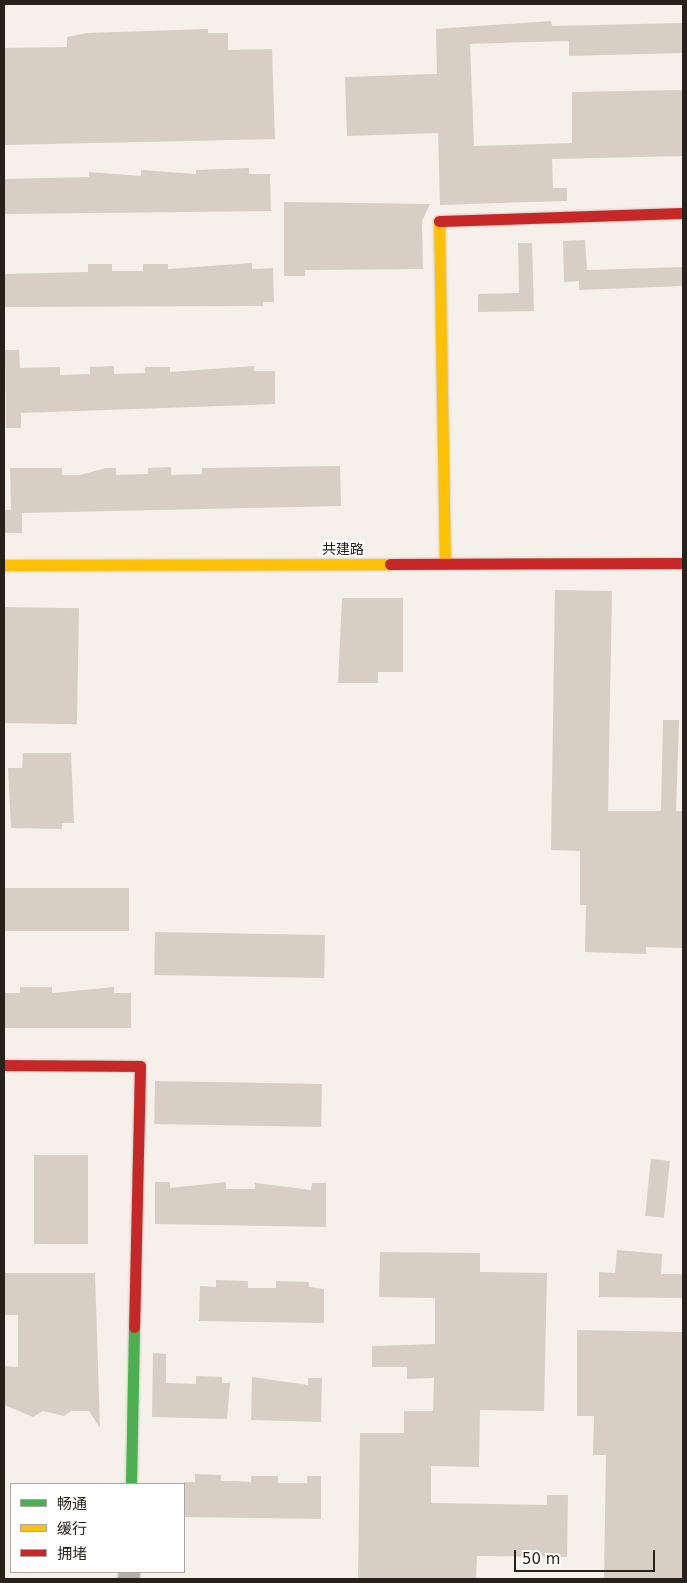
<!DOCTYPE html>
<meta charset="utf-8">
<style>
body{margin:0}
#map{position:relative;width:687px;height:1583px;overflow:hidden;background:#f6f0ea;font-family:"DejaVu Sans","Noto Sans SC",sans-serif}
div>[style]{position:absolute}
[style*='--x']{left:calc(var(--x)*1px);top:calc(var(--y)*1px);width:calc(var(--w)*1px);rotate:calc(var(--a)*1deg)}
.building>*{inset:0;background:#d8cec4;transform-origin:0 0}
.roads{filter:drop-shadow(0 0 1px #d0cbc5) drop-shadow(0 0 1px #d0cbc5)}
.street>*{height:21px;margin:-10.5px;padding:0 10.5px;transform-origin:10.5px;border-radius:10.5px;background:#b0aea9}
.fast>*{height:11px;margin:-5.5px;padding:0 5.5px;transform-origin:5.5px;border-radius:5.5px;background:#4caf50}
.slow>*{height:11px;margin:-5.5px;padding:0 5.5px;transform-origin:5.5px;border-radius:5.5px;background:#ffc107}
.jam>*{height:11px;margin:-5.5px;padding:0 5.5px;transform-origin:5.5px;border-radius:5.5px;background:#c62828}
span{translate:-50% -50%;white-space:nowrap;text-align:center;line-height:1.15;-webkit-text-stroke:4.5px #fff;paint-order:stroke}
.street-label{font-size:14px;color:#282119}
.frame{position:absolute;inset:0;border:5px solid #282119;pointer-events:none}
.legend{position:absolute;left:10px;top:1483px;width:175px;height:90px;box-sizing:border-box;background:#fff;border:1px solid #a9a6a3;margin:0;padding:6px 9px;list-style:none;font-size:15px;color:#282119}
.legend li{display:flex;align-items:center;gap:10px;height:25px}
.legend b{width:25px;border:1px solid #a9a6a3}
.scale{position:absolute;left:514px;top:1550px;width:141px;height:22px;box-sizing:border-box;border:2px solid #282119;border-top:0;padding-left:6px;font-size:15px;line-height:18px;white-space:nowrap;color:#282119;-webkit-text-stroke:4px #fff;paint-order:stroke}
</style>
<div id="map">
<div class="building">
<div style="clip-path:polygon(551px 21px,552px 26px,683px 23px,683px 53px,569px 56px,569px 41px,470px 44px,474px 146px,572px 143px,572px 92px,683px 90px,683px 156px,552px 159px,553px 188px,567px 188px,567px 201px,440px 205px,438px 133px,347px 136px,345px 77px,437px 74px,436px 29px)"></div>
<div style="clip-path:polygon(208px 29px,208px 33px,228px 33px,228px 50px,272px 49px,275px 139px,4px 145px,4px 48px,67px 47px,67px 37px,87px 33px)"></div>
<div style="clip-path:polygon(249px 168px,249px 174px,270px 174px,271px 211px,4px 214px,4px 179px,89px 177px,89px 172px,141px 176px,141px 170px,196px 174px,196px 170px)"></div>
<div style="clip-path:polygon(284px 202px,430px 204px,422px 221px,423px 269px,305px 270px,305px 276px,284px 276px)"></div>
<div style="clip-path:polygon(585px 240px,587px 270px,683px 267px,683px 286px,579px 290px,579px 281px,564px 282px,563px 241px)"></div>
<div style="clip-path:polygon(518px 243px,532px 243px,534px 311px,478px 312px,478px 294px,519px 293px)"></div>
<div style="clip-path:polygon(252px 263px,252px 269px,273px 268px,274px 302px,263px 302px,263px 306px,4px 307px,4px 274px,88px 272px,88px 264px,112px 264px,112px 271px,143px 271px,143px 264px,168px 264px,168px 269px)"></div>
<div style="clip-path:polygon(5px 350px,19px 350px,20px 368px,60px 367px,60px 375px,90px 374px,90px 367px,114px 366px,114px 374px,145px 373px,145px 367px,170px 367px,170px 372px,254px 366px,254px 371px,275px 371px,275px 404px,21px 413px,21px 428px,6px 428px)"></div>
<div style="clip-path:polygon(340px 466px,341px 506px,22px 513px,22px 533px,4px 533px,4px 510px,11px 510px,10px 468px,62px 468px,62px 475px,80px 475px,106px 468px,116px 468px,116px 475px,148px 474px,148px 468px,171px 467px,171px 475px,202px 474px,202px 468px)"></div>
<div style="clip-path:polygon(555px 590px,612px 591px,608px 811px,661px 811px,663px 720px,679px 720px,676px 811px,683px 811px,683px 948px,646px 947px,646px 954px,585px 952px,586px 905px,580px 905px,580px 851px,551px 850px)"></div>
<div style="clip-path:polygon(342px 598px,403px 598px,403px 672px,378px 672px,378px 683px,338px 683px)"></div>
<div style="left:4px;top:607px;width:75px;height:116px;rotate:1deg"></div>
<div style="clip-path:polygon(23px 753px,71px 753px,74px 823px,62px 823px,62px 829px,11px 828px,8px 768px,22px 768px)"></div>
<div style="left:4px;top:888px;width:125px;height:43px"></div>
<div style="left:155px;top:932px;width:170px;height:43px;rotate:1deg"></div>
<div style="clip-path:polygon(20px 987px,52px 987px,52px 993px,114px 987px,114px 993px,131px 993px,131px 1028px,4px 1028px,4px 993px,20px 993px)"></div>
<div style="left:155px;top:1081px;width:167px;height:43px;rotate:1deg"></div>
<div style="left:34px;top:1155px;width:54px;height:89px"></div>
<div style="left:651px;top:1159px;width:19px;height:57px;rotate:6deg"></div>
<div style="clip-path:polygon(155px 1182px,170px 1182px,170px 1188px,226px 1182px,226px 1189px,255px 1189px,255px 1183px,311px 1190px,312px 1183px,326px 1183px,326px 1227px,155px 1224px)"></div>
<div style="clip-path:polygon(617px 1250px,662px 1254px,661px 1274px,683px 1274px,683px 1298px,599px 1297px,599px 1272px,615px 1273px)"></div>
<div style="clip-path:polygon(380px 1252px,480px 1253px,480px 1272px,547px 1273px,544px 1411px,480px 1410px,479px 1467px,431px 1466px,431px 1503px,547px 1505px,547px 1495px,568px 1495px,567px 1557px,477px 1556px,476px 1579px,358px 1579px,360px 1433px,404px 1433px,404px 1411px,433px 1411px,434px 1378px,407px 1379px,407px 1367px,372px 1367px,372px 1346px,435px 1344px,435px 1298px,379px 1297px)"></div>
<div style="clip-path:polygon(4px 1273px,95px 1273px,100px 1428px,89px 1411px,71px 1411px,64px 1416px,43px 1411px,33px 1417px,4px 1405px,4px 1366px,18px 1367px,18px 1315px,4px 1315px)"></div>
<div style="clip-path:polygon(216px 1280px,248px 1281px,248px 1288px,276px 1288px,276px 1281px,309px 1282px,309px 1287px,324px 1289px,324px 1323px,199px 1321px,200px 1286px,216px 1287px)"></div>
<div style="clip-path:polygon(577px 1330px,683px 1332px,683px 1579px,604px 1579px,606px 1455px,593px 1455px,594px 1416px,577px 1416px)"></div>
<div style="clip-path:polygon(153px 1353px,166px 1354px,166px 1383px,196px 1384px,196px 1376px,222px 1377px,222px 1383px,230px 1383px,227px 1419px,152px 1417px)"></div>
<div style="clip-path:polygon(252px 1377px,308px 1385px,308px 1378px,322px 1378px,321px 1422px,251px 1420px)"></div>
<div style="clip-path:polygon(195px 1474px,221px 1475px,221px 1481px,236px 1481px,251px 1482px,251px 1476px,278px 1476px,278px 1483px,307px 1483px,307px 1476px,321px 1476px,321px 1519px,184px 1517px,184px 1482px,195px 1482px)"></div>
</div>
<div class="roads">
<div class="street">
<div style="--x:128;--y:1579;--w:7;--a:-82"></div>
</div>
<div class="fast">
<div style="--x:131;--y:1484;--w:157;--a:-88.9"></div>
</div>
<div class="slow">
<div style="--x:439;--y:221;--w:343;--a:89"></div>
<div style="--x:4;--y:565;--w:386;--a:-0.1"></div>
</div>
<div class="jam">
<div style="--x:439;--y:221;--w:244;--a:-1.9"></div>
<div style="--x:390;--y:564;--w:293;--a:-0.2"></div>
<div style="--x:4;--y:1065;--w:136;--a:0.4"></div>
<div style="--x:140;--y:1066;--w:261;--a:91.3"></div>
</div>
</div>
<div class="street-label">
<span style="left:343px;top:549px">共建路</span>
</div>
<div class="frame"></div>
<ul class="legend">
<li><b style="height:6px;background:#4caf50"></b>畅通</li>
<li><b style="height:6px;background:#ffc107"></b>缓行</li>
<li><b style="height:6px;background:#c62828"></b>拥堵</li>
</ul>
<div class="scale">50 m</div>
</div>
